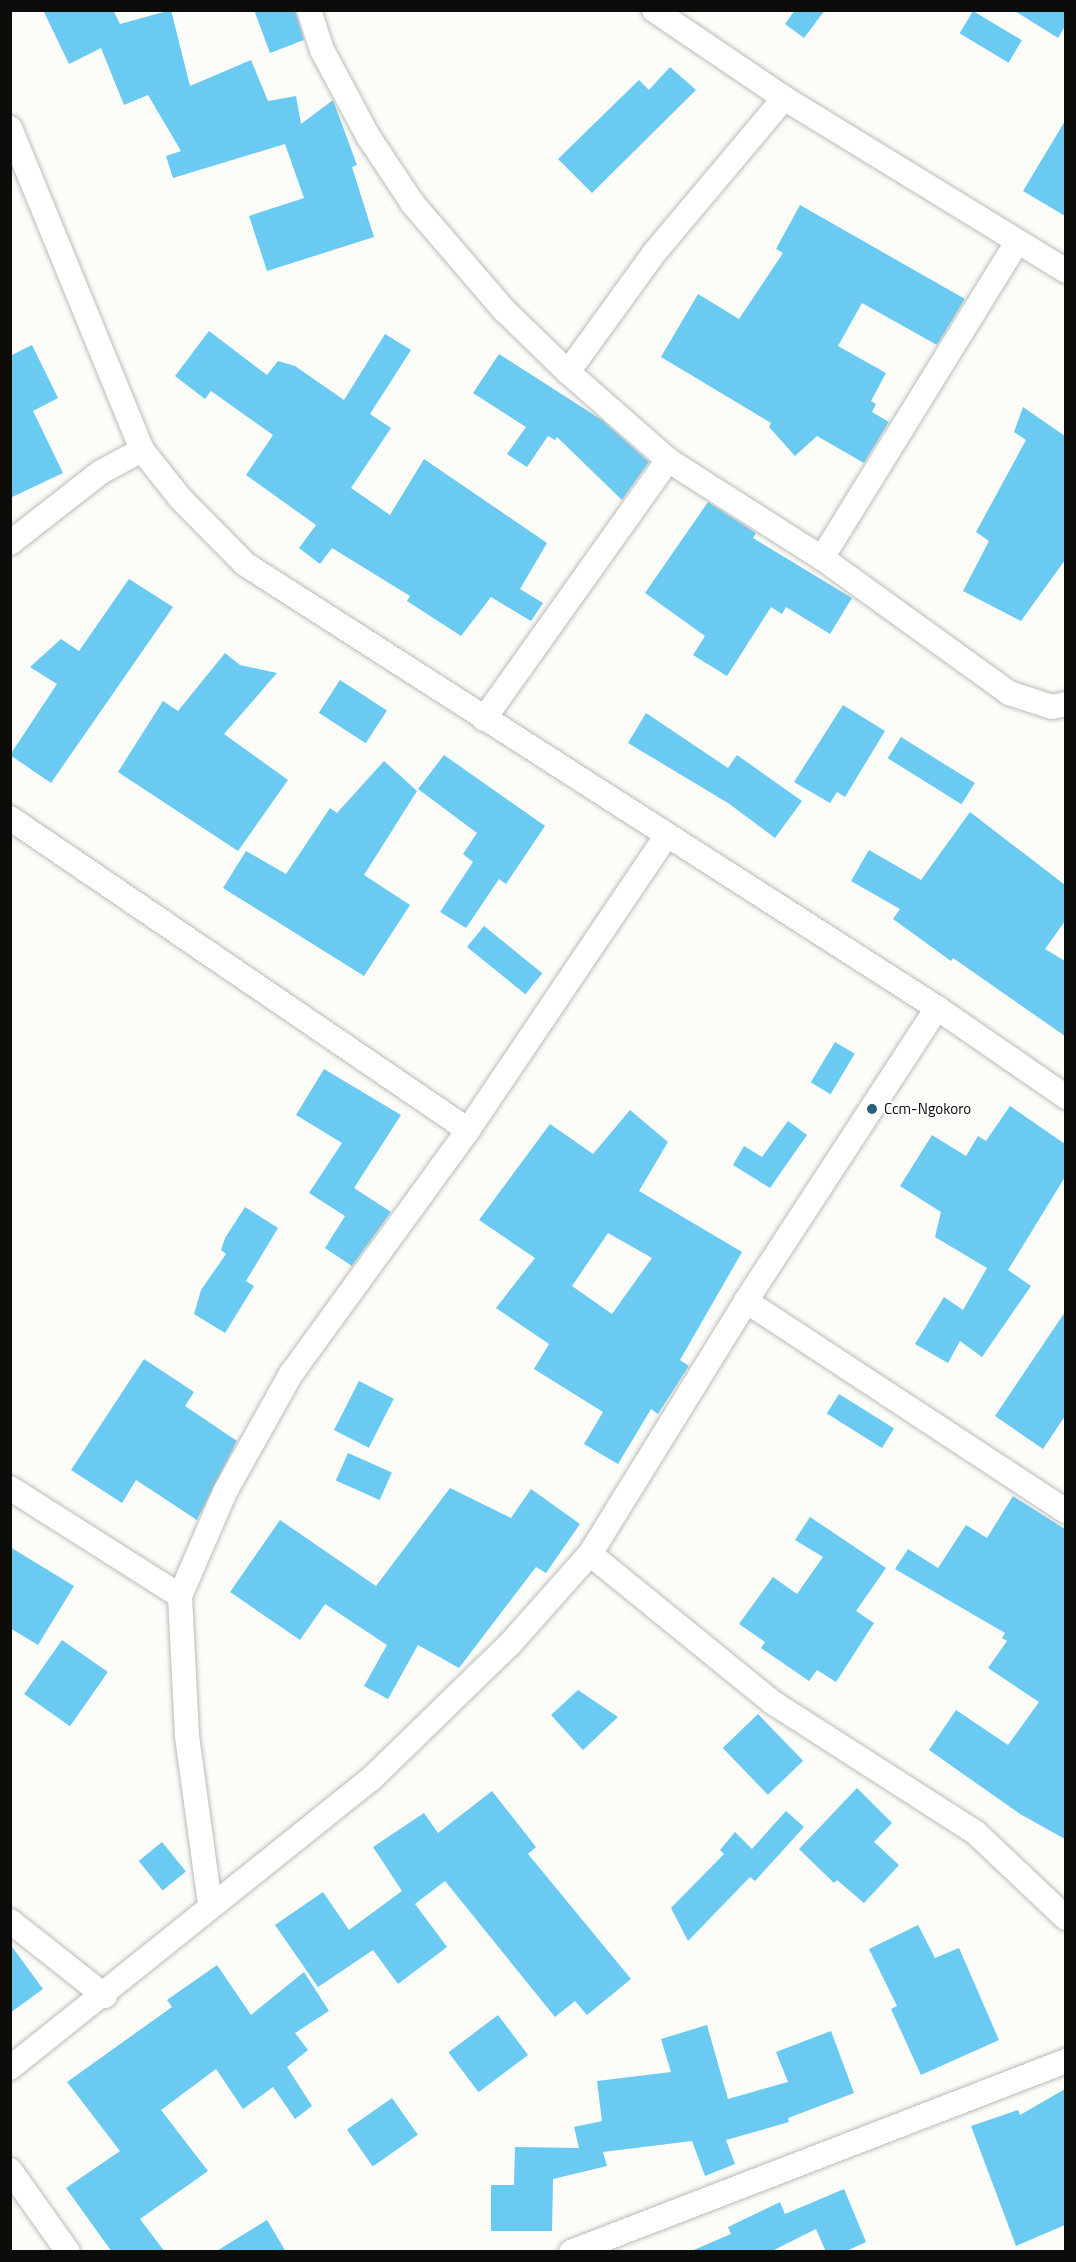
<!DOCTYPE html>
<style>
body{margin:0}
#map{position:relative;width:1076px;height:2262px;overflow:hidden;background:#fcfcf8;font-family:"Titillium Web",sans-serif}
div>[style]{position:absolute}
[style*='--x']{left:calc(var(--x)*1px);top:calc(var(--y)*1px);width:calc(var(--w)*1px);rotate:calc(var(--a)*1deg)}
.building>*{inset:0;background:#6acaf2;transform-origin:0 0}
.roads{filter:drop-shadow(0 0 2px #bbbbb8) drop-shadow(0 0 2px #bbbbb8)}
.minor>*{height:24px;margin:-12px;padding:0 12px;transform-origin:12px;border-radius:12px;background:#fff}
.dots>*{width:16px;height:16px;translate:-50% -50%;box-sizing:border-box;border:3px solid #fffffe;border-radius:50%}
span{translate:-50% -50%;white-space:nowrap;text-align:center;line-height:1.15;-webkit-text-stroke:4.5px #fffffe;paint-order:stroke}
.poi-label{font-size:15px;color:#0c0c0a}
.left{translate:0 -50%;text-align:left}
.frame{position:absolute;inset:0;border:12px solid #0c0c0a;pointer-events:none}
</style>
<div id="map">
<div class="building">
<div style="clip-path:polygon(43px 10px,113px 10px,120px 24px,171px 10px,190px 86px,251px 60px,268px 101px,296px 96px,301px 124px,333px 100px,357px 165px,352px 167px,374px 237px,267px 271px,249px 216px,304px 198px,285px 144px,173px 178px,166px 156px,181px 151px,148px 95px,124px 105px,101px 48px,69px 64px)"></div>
<div style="clip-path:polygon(254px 10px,295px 10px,304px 40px,270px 53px)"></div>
<div style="clip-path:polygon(795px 10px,825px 10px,804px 38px,785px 24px)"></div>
<div style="clip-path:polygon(1013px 10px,1065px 10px,1065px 26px,1058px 38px)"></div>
<div style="left:973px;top:11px;width:57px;height:26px;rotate:31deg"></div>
<div style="clip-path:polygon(670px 67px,696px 90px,592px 193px,558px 159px,639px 80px,649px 90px)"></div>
<div style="clip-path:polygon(1065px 121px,1065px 216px,1023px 191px)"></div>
<div style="clip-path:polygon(800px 205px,965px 299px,937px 345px,862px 303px,838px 346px,886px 373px,871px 401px,876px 404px,872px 412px,889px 422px,864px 463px,817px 436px,795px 456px,769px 427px,771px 423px,661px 357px,698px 294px,739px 319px,783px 253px,776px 249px)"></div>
<div style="clip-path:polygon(209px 331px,267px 375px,278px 361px,295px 366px,344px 400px,385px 334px,411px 350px,370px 414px,391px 428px,351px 488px,390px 515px,424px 459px,547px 543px,520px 589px,543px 603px,531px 621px,491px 597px,461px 636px,407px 601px,410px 596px,332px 548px,320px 564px,299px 548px,316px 525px,246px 475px,273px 435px,211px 391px,205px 399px,175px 376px)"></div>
<div style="clip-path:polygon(32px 345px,58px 398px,33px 411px,63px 473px,10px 498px,10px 356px)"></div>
<div style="clip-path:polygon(499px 354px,602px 420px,649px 462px,622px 500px,557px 437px,555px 440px,548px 436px,527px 467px,507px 454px,526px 427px,473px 393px)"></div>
<div style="clip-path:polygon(1023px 407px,1065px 436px,1065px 560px,1021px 621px,963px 591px,989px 541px,976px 532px,1026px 440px,1014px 432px)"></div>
<div style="clip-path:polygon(708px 502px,756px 533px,753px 538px,852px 598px,830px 634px,786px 607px,782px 614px,771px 607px,727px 676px,693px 655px,705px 636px,645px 593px)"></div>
<div style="clip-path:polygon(129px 579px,173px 607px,51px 783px,10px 755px,57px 684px,30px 667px,61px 639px,79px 651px)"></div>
<div style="clip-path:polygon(225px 653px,240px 665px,277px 673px,224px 734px,288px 780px,238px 851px,118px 772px,163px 701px,178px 711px)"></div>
<div style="left:340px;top:680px;width:56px;height:39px;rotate:33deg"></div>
<div style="clip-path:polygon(843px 705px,885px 731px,845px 797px,837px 792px,830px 803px,794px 782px)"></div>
<div style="clip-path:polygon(646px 713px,728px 768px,737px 755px,802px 801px,775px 838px,728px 803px,628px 743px)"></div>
<div style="left:901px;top:737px;width:87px;height:25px;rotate:32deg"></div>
<div style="clip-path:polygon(444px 755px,545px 826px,506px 884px,499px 879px,466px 928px,440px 912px,473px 862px,463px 854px,477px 833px,418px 789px)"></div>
<div style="clip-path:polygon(384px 761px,417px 791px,364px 875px,410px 905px,364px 976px,223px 888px,246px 851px,286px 874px,330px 808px,337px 813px)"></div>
<div style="clip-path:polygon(970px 812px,1065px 885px,1065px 921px,1045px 949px,1065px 961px,1065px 1036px,953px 958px,951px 961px,893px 919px,900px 909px,851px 881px,869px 850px,921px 880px)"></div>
<div style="left:484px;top:926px;width:75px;height:27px;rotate:39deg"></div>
<div style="left:835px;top:1042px;width:23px;height:47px;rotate:31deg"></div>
<div style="clip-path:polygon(324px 1069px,401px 1115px,354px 1188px,391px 1212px,352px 1266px,325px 1248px,345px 1216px,309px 1193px,342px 1143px,296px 1115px)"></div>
<div style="clip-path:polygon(1010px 1106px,1065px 1144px,1065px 1177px,1008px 1270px,1031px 1286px,982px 1357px,960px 1341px,948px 1363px,915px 1344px,944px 1297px,963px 1310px,987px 1268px,935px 1237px,941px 1212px,900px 1186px,932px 1135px,966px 1156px,978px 1136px,986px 1141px)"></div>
<div style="clip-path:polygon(evenodd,630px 1110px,668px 1142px,639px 1191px,742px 1252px,680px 1360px,689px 1366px,658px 1414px,651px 1409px,618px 1464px,584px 1444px,603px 1412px,534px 1369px,549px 1344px,496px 1308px,535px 1258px,479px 1220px,550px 1124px,593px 1154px,630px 1110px,608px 1233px,652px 1258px,612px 1314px,572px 1286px,608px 1233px)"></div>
<div style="clip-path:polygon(788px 1121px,807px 1135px,770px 1188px,733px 1165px,744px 1146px,762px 1157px)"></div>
<div style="clip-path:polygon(245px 1207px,278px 1228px,246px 1281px,254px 1286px,225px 1333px,194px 1314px,201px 1290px,226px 1254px,221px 1250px,225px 1238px)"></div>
<div style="clip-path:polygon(1065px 1312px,1065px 1416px,1043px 1449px,995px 1416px)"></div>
<div style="clip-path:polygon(144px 1359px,194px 1392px,185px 1406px,237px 1441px,197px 1520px,136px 1480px,122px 1503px,71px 1470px)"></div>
<div style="left:359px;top:1381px;width:39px;height:55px;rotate:27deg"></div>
<div style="left:839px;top:1394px;width:65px;height:23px;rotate:32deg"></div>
<div style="left:348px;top:1453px;width:48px;height:30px;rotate:24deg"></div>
<div style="clip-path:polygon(450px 1488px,511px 1518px,531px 1489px,580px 1524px,546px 1573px,536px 1567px,459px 1668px,418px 1645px,388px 1699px,364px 1686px,387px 1645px,325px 1604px,300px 1640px,230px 1592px,280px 1520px,376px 1586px)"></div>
<div style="clip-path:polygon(1013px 1496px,1065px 1529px,1065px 1839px,1020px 1814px,929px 1750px,956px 1710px,1008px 1745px,1039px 1702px,988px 1668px,1007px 1641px,1002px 1638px,1005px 1633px,895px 1569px,908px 1549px,938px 1568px,966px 1525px,987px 1538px)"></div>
<div style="clip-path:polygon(810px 1517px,886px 1568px,856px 1611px,874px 1623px,836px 1682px,817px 1670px,809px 1681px,761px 1648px,765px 1642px,739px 1624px,773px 1577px,797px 1594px,823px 1557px,795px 1540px)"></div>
<div style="clip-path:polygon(10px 1547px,74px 1586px,38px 1645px,10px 1628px)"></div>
<div style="left:62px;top:1640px;width:56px;height:66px;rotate:35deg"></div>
<div style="clip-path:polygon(578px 1690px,618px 1717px,583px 1750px,551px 1715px)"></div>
<div style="left:758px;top:1714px;width:65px;height:49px;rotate:46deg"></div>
<div style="clip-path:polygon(857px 1788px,892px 1823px,874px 1842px,899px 1865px,864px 1903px,837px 1880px,834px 1883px,799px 1849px)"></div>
<div style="clip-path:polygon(492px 1791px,536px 1847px,528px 1854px,631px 1979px,587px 2015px,575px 2001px,555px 2017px,445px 1881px,415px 1904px,447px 1947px,398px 1984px,373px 1950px,318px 1987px,275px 1925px,323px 1892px,349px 1930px,402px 1891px,373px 1847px,424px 1813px,438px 1833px)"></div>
<div style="clip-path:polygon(786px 1811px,804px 1827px,755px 1881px,750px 1877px,688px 1941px,671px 1908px,724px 1854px,720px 1850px,735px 1832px,752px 1849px)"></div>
<div style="left:162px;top:1842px;width:38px;height:30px;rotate:51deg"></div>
<div style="clip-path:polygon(918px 1925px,935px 1958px,959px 1948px,999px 2040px,921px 2075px,891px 2009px,897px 2006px,869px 1949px)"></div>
<div style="clip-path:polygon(10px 1944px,43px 1989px,10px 2013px)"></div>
<div style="clip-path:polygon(217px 1965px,251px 2015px,304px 1972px,329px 2011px,295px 2033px,308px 2050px,287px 2067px,312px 2106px,295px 2119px,273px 2087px,243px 2109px,216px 2069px,161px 2110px,208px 2171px,140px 2219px,165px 2252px,112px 2252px,66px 2188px,120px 2151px,67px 2082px,172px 2007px,167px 2000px)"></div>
<div style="left:498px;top:2015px;width:50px;height:62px;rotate:53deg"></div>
<div style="clip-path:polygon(707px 2025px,728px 2099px,788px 2082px,776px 2052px,831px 2031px,854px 2093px,788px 2118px,789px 2122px,726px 2140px,735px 2164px,705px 2176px,692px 2141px,603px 2152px,607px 2166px,553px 2179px,552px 2231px,491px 2231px,491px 2185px,514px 2185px,515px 2147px,579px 2148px,574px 2127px,602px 2121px,597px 2081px,671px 2072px,661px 2039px)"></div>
<div style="clip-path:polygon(1065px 2089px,1065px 2225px,1016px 2246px,971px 2126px,1018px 2110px,1020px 2115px)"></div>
<div style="left:392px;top:2098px;width:45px;height:55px;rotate:55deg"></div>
<div style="clip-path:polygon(844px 2189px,866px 2242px,844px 2252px,826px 2252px,816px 2229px,770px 2252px,689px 2252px,731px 2234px,728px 2227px,780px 2202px,785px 2214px)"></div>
<div style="clip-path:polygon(267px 2220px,286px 2252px,215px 2252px)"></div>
</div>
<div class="roads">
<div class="minor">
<div style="--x:309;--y:10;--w:42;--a:72"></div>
<div style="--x:322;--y:50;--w:98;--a:61.9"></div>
<div style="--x:368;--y:136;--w:82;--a:56.5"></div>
<div style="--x:413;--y:204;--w:140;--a:49.4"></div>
<div style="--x:504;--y:310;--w:89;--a:44.1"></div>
<div style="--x:568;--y:372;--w:133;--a:41.3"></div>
<div style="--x:668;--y:460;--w:183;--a:32.5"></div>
<div style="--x:822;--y:558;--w:231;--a:35.8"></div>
<div style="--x:1009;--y:693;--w:45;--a:18"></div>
<div style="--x:1052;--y:707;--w:14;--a:-12"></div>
<div style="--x:654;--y:10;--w:157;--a:34.1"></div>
<div style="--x:784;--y:98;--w:331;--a:31.5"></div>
<div style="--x:10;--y:128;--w:348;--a:67.7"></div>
<div style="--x:142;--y:450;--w:61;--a:51.6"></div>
<div style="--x:180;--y:498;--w:93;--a:45.4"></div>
<div style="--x:245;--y:564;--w:822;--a:32.68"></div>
<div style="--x:937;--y:1008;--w:157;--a:34.6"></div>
<div style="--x:568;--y:372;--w:148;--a:-54.1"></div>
<div style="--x:655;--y:252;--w:201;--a:-50"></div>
<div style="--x:10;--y:543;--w:115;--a:-38"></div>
<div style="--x:101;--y:472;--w:47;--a:-28.2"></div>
<div style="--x:822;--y:558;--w:371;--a:-58.3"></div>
<div style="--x:484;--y:719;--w:318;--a:-54.6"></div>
<div style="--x:10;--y:818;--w:554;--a:34.26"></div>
<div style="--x:746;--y:1301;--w:383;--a:33.3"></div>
<div style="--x:10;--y:1488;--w:201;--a:32.4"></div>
<div style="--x:590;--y:1554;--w:235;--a:39.1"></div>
<div style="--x:772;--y:1702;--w:242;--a:32.7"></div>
<div style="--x:976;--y:1833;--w:124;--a:43.4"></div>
<div style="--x:210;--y:1904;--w:171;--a:-97.8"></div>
<div style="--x:187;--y:1735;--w:139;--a:-92.9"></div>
<div style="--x:180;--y:1596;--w:113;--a:-66.6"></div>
<div style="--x:225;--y:1492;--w:135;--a:-60.8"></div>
<div style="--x:291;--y:1374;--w:301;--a:-54"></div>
<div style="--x:468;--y:1130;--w:354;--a:-56"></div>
<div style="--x:10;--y:1921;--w:121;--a:38.3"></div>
<div style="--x:10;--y:2068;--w:462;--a:-38.7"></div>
<div style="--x:371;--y:1779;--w:194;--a:-44.2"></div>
<div style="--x:510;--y:1644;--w:120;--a:-48.4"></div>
<div style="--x:590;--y:1554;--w:297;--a:-58.3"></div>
<div style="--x:746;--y:1301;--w:350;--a:-56.9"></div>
<div style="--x:10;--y:2170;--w:100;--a:54.7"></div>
<div style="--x:571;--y:2252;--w:531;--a:-21.1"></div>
</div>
</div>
<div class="dots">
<div style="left:872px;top:1109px;background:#27637b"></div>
</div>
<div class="poi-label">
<span class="left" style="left:884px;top:1109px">Ccm-Ngokoro</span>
</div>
<div class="frame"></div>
</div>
